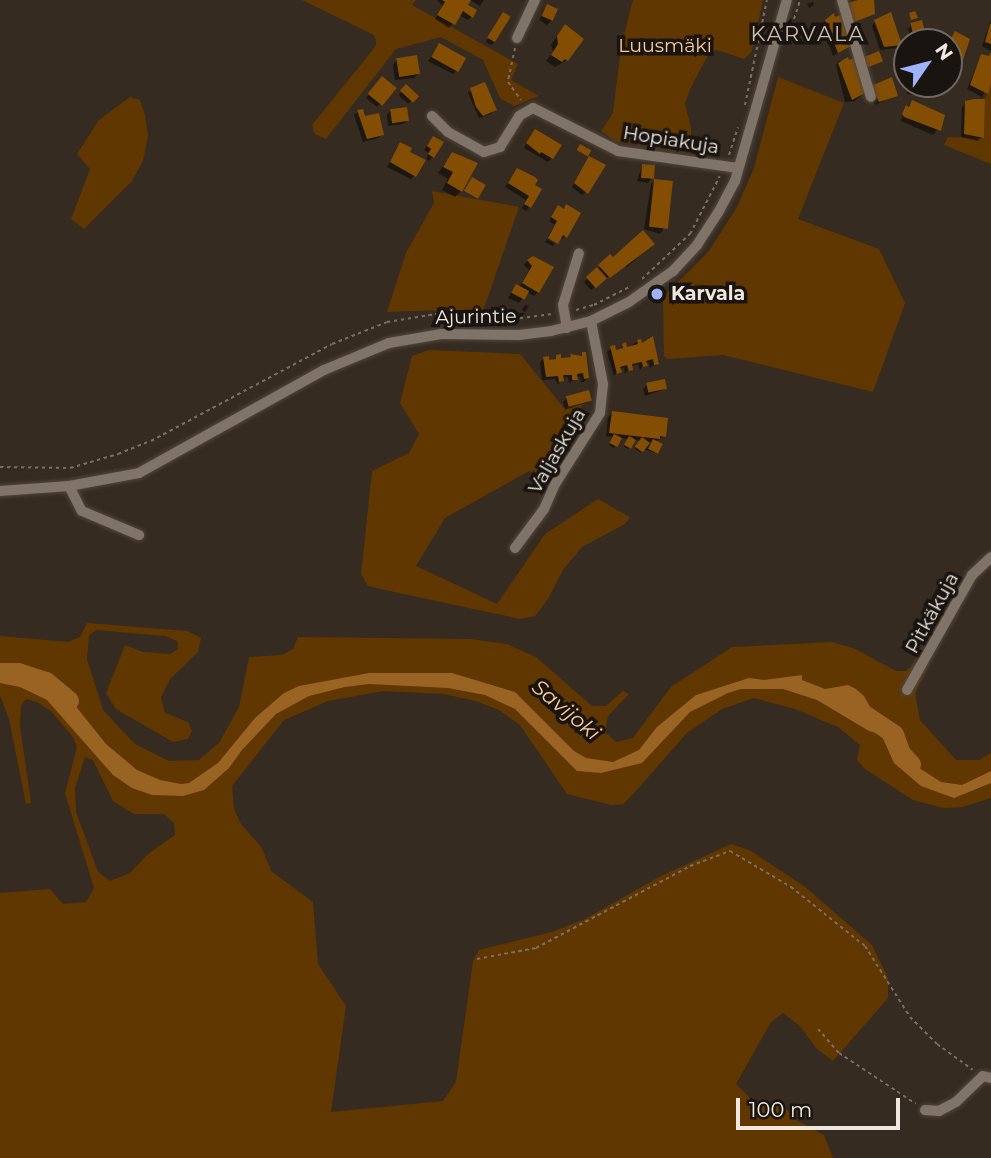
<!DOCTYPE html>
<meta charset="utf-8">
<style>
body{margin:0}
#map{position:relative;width:991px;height:1158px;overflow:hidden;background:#362b20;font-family:Montserrat,sans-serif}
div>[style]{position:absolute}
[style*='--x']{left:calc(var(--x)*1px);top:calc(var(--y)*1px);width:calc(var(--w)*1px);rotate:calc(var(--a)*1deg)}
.green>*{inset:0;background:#603700}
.water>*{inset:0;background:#996324}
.shadow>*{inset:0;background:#0007;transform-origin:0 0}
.river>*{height:19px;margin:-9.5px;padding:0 9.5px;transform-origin:9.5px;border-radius:9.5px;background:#996324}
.building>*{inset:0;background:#834e03;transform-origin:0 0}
.path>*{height:2px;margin-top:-1px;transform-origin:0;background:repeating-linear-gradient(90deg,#786e64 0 3.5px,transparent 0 7px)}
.roads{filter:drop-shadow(0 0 2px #4f463d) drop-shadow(0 0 2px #4f463d)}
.minor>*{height:10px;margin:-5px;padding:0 5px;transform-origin:5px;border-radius:5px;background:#807367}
.dots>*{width:19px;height:19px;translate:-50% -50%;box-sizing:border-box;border:4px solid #19140f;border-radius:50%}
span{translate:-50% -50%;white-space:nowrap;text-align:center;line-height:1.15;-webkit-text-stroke:7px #19140f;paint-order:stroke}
.park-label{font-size:19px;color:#f9ca9c}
.street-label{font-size:19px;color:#efe7e0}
.poi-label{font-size:19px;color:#efe7e0;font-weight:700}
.left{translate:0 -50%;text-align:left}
.neighbourhood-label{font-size:21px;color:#cbbdaf;letter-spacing:2px}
.water-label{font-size:21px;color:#fbcc9d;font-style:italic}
.north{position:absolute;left:893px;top:28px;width:70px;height:70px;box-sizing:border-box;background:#19140f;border:2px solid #6f6863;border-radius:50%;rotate:55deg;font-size:19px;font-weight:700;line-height:28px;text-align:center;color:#efe7e0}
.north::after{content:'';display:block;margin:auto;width:24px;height:32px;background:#9fb3fd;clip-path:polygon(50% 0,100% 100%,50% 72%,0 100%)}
.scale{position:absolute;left:736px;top:1098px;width:164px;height:32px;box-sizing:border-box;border:4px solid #efe7e0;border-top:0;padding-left:9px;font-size:21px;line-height:24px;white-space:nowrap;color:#efe7e0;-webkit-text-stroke:5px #19140f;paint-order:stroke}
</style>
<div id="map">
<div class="green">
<div style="clip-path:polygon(302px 0,416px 0,412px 5px,518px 64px,511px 80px,539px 96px,514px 106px,500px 98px,483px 60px,441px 37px,396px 49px,326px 139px,315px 134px,312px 125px,376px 46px,376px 40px,374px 35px)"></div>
<div style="clip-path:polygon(633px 0,763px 0,752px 51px,744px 59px,717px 50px,709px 53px,690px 89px,685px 104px,691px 128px,691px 154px,617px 142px,601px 131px,613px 113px,621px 47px)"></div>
<div style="clip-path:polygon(778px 77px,844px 103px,798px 219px,879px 249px,905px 303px,873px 392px,723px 355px,667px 359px,664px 356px,663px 297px,709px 251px,737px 207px,754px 168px)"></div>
<div style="clip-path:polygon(991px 84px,991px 164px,944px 145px,948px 137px,984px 138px,985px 99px)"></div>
<div style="clip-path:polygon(130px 97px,140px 100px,145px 115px,148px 136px,143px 161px,132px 181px,84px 229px,71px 219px,90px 169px,77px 154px,99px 120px)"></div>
<div style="clip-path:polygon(432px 191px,519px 207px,482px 314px,445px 310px,387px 312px,406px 253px,434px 203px)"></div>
<div style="clip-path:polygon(429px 350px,520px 354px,564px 408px,583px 404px,537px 475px,529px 471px,445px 518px,416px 566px,497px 604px,545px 534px,598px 499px,630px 517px,625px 524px,582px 547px,563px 570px,548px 599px,535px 616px,520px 619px,385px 590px,368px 586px,361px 574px,372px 471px,409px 453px,419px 434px,400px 403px,412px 356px)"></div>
<div style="clip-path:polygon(evenodd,87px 623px,187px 631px,201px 638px,198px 652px,170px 679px,161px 698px,165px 713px,188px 722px,192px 731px,188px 739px,173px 742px,116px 709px,106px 693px,125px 645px,143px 652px,170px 654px,178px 649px,177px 641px,165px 636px,97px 630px,89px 635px,87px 659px,103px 710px,135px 744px,169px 761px,199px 760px,219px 743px,239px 707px,249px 657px,282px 655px,293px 649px,298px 637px,470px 639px,507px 644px,536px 657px,592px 706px,606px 706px,623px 691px,629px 694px,608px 716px,605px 732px,616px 742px,633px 738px,671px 687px,732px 647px,832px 642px,853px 648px,896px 671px,906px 671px,921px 658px,930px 662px,915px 693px,920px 720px,956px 760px,979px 760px,991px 753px,991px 798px,962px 807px,943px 808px,913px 800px,865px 769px,857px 760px,860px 745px,838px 727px,795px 709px,754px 698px,722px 709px,687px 733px,635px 792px,623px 804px,611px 805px,567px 794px,520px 725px,499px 710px,476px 701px,444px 694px,383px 691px,328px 701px,284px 720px,232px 786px,234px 809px,241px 824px,262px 848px,271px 871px,313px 902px,318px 964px,346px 1006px,331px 1112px,443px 1101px,456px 1082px,473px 961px,479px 950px,552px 932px,585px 919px,661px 876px,731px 844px,749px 850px,804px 886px,872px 945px,888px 978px,888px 998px,833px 1061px,816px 1048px,801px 1027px,783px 1013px,771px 1022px,736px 1084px,756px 1104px,783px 1104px,794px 1119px,824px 1135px,833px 1158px,0 1158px,0 893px,50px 889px,63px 904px,86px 902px,94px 888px,65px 793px,77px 747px,73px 737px,51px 711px,37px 702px,26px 699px,21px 706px,20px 726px,31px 803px,26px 804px,9px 719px,0 695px,0 636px,68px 642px,80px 637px,87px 623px,85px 757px,93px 760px,113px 801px,134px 814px,164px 814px,174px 823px,175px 835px,148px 854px,130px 873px,110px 881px,98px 872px,76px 812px,75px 788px,85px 757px)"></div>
</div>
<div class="water">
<div style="clip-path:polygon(0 669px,50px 684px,70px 699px,106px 744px,137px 770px,160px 780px,181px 784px,189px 783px,218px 763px,255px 718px,284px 693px,299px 686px,369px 673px,452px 673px,515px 692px,574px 751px,586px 758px,613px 762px,639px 750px,657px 727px,696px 695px,749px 678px,764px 680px,802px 675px,802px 680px,825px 689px,848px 685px,856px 689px,864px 696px,880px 725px,913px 764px,941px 782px,962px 785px,991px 771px,991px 783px,954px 798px,921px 786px,894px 763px,881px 734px,869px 731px,817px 700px,783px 689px,741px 689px,728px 693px,690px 712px,642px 763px,601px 773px,577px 771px,515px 709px,485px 695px,448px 688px,369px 684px,345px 687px,309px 696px,276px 714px,242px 750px,229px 768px,204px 790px,183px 796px,152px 795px,132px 788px,113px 775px,47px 700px,20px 687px,0 683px)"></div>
</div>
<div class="shadow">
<div style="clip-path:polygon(437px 0,469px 0,466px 5px,472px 16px,468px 20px,459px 15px,449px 28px,435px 19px,443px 6px)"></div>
<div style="clip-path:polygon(470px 0,484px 0,480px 6px)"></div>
<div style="clip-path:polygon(813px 2px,814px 5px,809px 8px,807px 4px)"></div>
<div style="clip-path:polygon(548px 6px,551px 21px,547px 25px,539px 20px)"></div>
<div style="clip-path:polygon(500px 18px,495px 42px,491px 45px,486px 42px)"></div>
<div style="clip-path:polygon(991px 20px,991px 51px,982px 46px)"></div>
<div style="clip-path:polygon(826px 21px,851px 44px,833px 56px,822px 25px)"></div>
<div style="clip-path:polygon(875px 22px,900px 44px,897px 48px,880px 50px,872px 26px)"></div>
<div style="clip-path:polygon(912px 25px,925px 40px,923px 42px,912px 42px,908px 29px)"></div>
<div style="clip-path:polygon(565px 27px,582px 39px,567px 60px,555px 67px,546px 61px,553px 52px,551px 44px)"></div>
<div style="clip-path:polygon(953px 35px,962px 36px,962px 59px,958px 63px,949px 62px,948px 42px)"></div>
<div style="clip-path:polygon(439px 45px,457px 70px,453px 74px,428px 61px)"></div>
<div style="clip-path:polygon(981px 56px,991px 58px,991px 79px,982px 97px,967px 89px)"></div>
<div style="clip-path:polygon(855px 59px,881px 61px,858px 71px,865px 92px,855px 101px,845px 102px,836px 65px,839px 61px)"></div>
<div style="clip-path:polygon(396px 61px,418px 74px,414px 78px,395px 80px,393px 65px)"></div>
<div style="clip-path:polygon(907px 77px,907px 84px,927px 84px,927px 89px,916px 95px,907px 94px)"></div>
<div style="clip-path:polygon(379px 82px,395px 88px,377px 107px,366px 98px)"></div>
<div style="left:406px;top:87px;width:13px;height:11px;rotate:42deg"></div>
<div style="clip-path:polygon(471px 90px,495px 110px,491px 114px,479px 118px,468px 93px)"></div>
<div style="clip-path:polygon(868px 91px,896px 95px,875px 105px)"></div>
<div style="clip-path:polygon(912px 102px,942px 123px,933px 135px,901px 121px,903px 111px)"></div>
<div style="clip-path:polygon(966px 103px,982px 137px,978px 141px,961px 137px,962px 107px)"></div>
<div style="clip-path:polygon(390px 111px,407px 121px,403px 124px,388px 126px,387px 115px)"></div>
<div style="clip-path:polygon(358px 112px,382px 134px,378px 138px,363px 142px,354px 115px)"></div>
<div style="clip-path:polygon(531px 135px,552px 158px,548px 162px,524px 148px)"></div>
<div style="clip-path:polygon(433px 138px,433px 157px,429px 161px,426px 159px,429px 153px,424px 150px)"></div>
<div style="clip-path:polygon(400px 144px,419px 170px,411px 179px,387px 167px)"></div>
<div style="clip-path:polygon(452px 154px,461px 191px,455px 197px,442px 190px,448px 179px,438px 173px)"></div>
<div style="clip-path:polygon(589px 158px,588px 190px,582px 195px,572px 187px)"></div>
<div style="clip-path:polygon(642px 166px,651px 179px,648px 183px,637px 181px)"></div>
<div style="clip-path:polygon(517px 170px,532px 186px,530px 207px,526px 211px,522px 208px,526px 200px,505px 187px)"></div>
<div style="clip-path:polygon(655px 180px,663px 230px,660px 234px,644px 229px,651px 184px)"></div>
<div style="clip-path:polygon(555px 211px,565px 237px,557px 241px,548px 236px,555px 225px,549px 221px)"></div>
<div style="clip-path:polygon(547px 239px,555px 244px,553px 246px,545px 242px)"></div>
<div style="clip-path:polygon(653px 244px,627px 267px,624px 264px,591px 290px,584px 282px,610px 257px,613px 259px)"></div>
<div style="clip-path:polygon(529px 259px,551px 268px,538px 292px,534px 296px,527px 292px,519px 303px,508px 298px,516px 286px,519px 288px,529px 270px,524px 265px)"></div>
<div style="clip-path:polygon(525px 305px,529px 306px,525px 312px,522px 310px)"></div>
<div style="clip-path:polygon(638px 341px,657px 363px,650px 368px,649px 362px,645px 363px,640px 370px,638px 364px,631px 366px,625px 374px,624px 368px,619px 369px,614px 376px,607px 352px,614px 347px,615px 352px,619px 351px,623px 345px,626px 349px)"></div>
<div style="clip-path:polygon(583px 354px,587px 378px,584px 382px,581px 382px,580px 376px,569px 383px,568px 377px,561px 378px,558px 385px,555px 379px,542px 380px,540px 362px,544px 358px,552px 361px,557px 357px,560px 361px,573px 356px,578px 358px)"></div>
<div style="clip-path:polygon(647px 385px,665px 389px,645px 396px,643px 389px)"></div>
<div style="clip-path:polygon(567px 398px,590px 401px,565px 410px,563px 402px)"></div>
<div style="clip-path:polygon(612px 413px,664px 436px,655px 442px,660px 445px,655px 453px,644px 449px,641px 453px,635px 449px,641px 441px,634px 440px,629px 449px,624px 447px,628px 439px,620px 438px,614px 448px,609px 445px,613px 437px,606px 436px,608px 417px)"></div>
</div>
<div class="river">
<div style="--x:0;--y:672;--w:18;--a:0"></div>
<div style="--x:18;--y:672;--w:29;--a:18"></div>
<div style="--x:46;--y:681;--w:30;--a:40"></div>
<div style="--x:858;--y:710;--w:43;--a:33.7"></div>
<div style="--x:894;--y:734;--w:20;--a:70"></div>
<div style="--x:901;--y:753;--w:15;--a:48"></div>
</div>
<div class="building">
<div style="clip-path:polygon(442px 0,471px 0,468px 5px,477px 10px,473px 18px,463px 11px,455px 25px,437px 15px,445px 2px)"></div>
<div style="clip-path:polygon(858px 0,874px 0,875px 14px,854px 22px,850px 16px,848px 3px)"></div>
<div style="left:547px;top:4px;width:12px;height:13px;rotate:24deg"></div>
<div style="clip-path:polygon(915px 11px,918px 18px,911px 20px,909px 13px)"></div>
<div style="left:503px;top:12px;width:9px;height:30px;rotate:32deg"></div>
<div style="clip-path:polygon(891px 12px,902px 45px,884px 47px,874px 20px)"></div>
<div style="clip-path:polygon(834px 13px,835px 17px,843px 14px,853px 45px,838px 53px,825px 20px)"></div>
<div style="left:922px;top:20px;width:21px;height:12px;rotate:76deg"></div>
<div style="clip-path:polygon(565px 24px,584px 39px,568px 61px,565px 59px,562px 62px,551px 55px,558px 44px,557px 36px)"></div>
<div style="clip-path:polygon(990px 24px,991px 24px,991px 44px,985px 42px)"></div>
<div style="clip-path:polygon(955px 31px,970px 39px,963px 60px,949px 59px,949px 42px)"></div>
<div style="left:439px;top:43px;width:31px;height:16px;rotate:29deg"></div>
<div style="left:879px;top:51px;width:11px;height:19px;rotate:68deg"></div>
<div style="clip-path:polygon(991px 52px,991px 84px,988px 94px,970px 85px,981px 54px,989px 56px)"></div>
<div style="left:417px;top:55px;width:19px;height:21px;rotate:81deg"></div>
<div style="clip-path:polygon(848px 57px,849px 60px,856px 57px,867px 92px,852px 100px,838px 63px)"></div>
<div style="left:382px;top:76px;width:19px;height:23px;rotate:39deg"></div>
<div style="clip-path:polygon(892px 77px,898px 96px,879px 102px,871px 86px)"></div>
<div style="clip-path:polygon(485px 82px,497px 110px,483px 116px,476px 107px,470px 88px)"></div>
<div style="left:406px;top:84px;width:18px;height:9px;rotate:43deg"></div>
<div style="clip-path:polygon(910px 84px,929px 84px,929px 89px,912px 93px)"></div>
<div style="clip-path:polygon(974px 99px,985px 99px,984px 138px,964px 134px,965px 101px)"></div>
<div style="clip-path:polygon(912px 100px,945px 115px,941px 131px,904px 117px,902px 114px,906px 105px,909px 107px)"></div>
<div style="left:407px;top:107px;width:14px;height:17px;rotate:82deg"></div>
<div style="clip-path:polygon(363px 109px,365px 116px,379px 113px,384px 135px,367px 139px,357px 110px)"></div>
<div style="clip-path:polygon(535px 129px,562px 145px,553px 159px,541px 152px,540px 154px,526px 143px)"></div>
<div style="clip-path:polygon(433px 136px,444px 142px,434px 158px,428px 154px,431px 149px,427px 146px)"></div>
<div style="clip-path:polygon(400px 142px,412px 148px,410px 152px,426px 160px,416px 177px,390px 162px)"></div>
<div style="left:580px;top:144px;width:13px;height:7px;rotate:29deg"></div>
<div style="clip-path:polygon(452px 152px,478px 163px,462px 192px,447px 183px,453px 172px,443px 167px)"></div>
<div style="clip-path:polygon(589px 156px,606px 165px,588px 194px,574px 183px)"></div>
<div style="left:642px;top:164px;width:13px;height:14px;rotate:4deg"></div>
<div style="clip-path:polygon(517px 168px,535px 177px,538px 180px,535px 185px,542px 189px,531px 208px,524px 204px,529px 196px,508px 183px)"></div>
<div style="left:472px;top:177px;width:16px;height:16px;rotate:30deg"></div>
<div style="left:654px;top:179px;width:19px;height:48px;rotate:6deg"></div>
<div style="clip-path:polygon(566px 204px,581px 213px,567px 238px,563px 235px,558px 244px,548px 238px,557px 221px,551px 217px,558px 205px,564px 209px)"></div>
<div style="clip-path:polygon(643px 230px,655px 244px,610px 278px,598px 265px,610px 254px,613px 257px)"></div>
<div style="clip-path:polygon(533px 256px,554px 267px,539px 293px,522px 283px,532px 266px,527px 260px)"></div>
<div style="left:597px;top:267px;width:15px;height:15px;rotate:48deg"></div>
<div style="left:516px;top:284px;width:15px;height:10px;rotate:28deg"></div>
<div style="clip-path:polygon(653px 336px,659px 364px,654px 365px,653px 359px,646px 361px,648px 366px,643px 367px,642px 362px,632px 364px,633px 370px,629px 371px,627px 365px,620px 367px,622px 372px,617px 374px,610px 346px,615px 345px,616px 350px,623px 348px,622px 344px,626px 342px,627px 347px,638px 344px,637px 340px,641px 339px,642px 343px)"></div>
<div style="clip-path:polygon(582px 352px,586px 352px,589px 378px,584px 379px,583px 373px,577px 374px,578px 380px,572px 380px,572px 375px,563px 375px,564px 381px,559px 382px,558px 376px,546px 377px,543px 357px,549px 356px,549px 360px,556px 359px,556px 355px,561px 354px,561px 358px,571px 357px,570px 354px,582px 356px)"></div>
<div style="left:665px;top:379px;width:10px;height:19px;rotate:79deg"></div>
<div style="left:589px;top:390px;width:11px;height:24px;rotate:75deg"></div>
<div style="clip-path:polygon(612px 411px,668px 418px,666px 437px,660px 436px,660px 439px,609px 433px)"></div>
<div style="left:614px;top:434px;width:9px;height:10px;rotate:27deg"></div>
<div style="left:629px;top:436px;width:8px;height:10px;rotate:30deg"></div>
<div style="left:642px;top:437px;width:10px;height:12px;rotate:37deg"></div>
<div style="left:653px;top:439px;width:11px;height:11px;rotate:27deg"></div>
</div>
<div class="path">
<div style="--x:794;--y:19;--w:20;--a:-72"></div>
<div style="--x:515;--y:48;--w:35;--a:102"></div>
<div style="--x:508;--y:82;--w:22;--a:54"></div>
<div style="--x:745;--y:105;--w:107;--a:-78.2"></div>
<div style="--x:729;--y:155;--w:29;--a:-72"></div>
<div style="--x:642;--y:279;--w:66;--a:-43.2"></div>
<div style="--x:690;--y:234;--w:65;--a:-62.7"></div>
<div style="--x:576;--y:310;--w:19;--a:-16"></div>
<div style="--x:594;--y:305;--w:42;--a:-27.2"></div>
<div style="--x:0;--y:467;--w:70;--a:0.8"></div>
<div style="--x:70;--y:468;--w:50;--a:-16.3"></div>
<div style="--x:118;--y:454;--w:35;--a:-22"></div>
<div style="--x:151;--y:441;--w:205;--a:-28.2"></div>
<div style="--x:332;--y:344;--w:59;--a:-21.8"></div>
<div style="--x:387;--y:322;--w:50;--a:-9.3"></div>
<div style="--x:436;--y:314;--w:63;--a:6.3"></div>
<div style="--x:499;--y:321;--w:54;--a:-7.4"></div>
<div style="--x:477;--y:959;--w:60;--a:-10.6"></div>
<div style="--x:536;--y:948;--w:174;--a:-28"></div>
<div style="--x:690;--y:866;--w:43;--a:-20.6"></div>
<div style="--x:730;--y:851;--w:71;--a:30.5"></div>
<div style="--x:791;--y:887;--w:95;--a:38.6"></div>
<div style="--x:865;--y:946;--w:84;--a:57.6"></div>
<div style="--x:910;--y:1017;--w:38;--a:45"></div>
<div style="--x:937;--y:1044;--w:44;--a:35.8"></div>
<div style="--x:818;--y:1029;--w:32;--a:49"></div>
<div style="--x:839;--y:1053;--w:92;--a:33.5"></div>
</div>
<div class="roads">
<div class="minor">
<div style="--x:842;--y:0;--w:101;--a:73.4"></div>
<div style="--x:517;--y:38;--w:42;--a:-64.7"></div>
<div style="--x:432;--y:116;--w:23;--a:45"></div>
<div style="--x:448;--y:132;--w:41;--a:29.1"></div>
<div style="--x:484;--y:152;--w:17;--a:-17"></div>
<div style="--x:500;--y:147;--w:36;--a:-58"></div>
<div style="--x:519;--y:116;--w:16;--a:-30"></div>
<div style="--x:533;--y:108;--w:95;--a:26.8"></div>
<div style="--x:618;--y:151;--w:121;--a:8.1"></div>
<div style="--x:567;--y:328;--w:23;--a:-100"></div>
<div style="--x:563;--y:305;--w:54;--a:-72.9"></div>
<div style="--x:69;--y:486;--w:28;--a:63"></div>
<div style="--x:82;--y:511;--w:62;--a:22.8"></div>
<div style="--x:0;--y:491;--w:69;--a:-4.1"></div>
<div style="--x:69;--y:486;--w:71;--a:-10.5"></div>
<div style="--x:139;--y:473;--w:212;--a:-29.1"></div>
<div style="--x:324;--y:370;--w:70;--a:-22.6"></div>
<div style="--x:389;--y:343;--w:53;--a:-9.8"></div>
<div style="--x:441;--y:334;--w:78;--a:0.7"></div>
<div style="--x:519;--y:335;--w:32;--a:-7"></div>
<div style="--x:551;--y:331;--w:41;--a:-14"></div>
<div style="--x:591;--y:321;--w:42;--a:-26.6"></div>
<div style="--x:629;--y:302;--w:54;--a:-35.2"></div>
<div style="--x:673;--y:271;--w:35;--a:-47"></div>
<div style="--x:697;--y:245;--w:38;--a:-57"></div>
<div style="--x:718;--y:213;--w:36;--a:-62"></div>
<div style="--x:735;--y:181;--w:188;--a:-74"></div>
<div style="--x:515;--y:548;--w:49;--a:-53.4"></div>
<div style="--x:544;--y:509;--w:27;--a:-66"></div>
<div style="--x:555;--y:484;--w:84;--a:-57.6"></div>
<div style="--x:600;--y:413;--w:29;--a:-84"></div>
<div style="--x:603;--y:384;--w:64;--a:-100.8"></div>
<div style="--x:907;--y:690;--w:132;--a:-60.5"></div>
<div style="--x:972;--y:575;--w:26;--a:-43"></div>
<div style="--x:925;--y:1110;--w:14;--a:4"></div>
<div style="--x:939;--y:1111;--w:19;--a:-28"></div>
<div style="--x:956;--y:1102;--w:37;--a:-44"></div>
<div style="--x:983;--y:1076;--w:8;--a:14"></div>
</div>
</div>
<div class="dots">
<div style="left:657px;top:294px;background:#9fb3fd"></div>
</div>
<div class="park-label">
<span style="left:665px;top:46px">Luusmäki</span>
</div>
<div class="street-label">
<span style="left:671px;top:140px;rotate:9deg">Hopiakuja</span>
<span style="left:476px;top:317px;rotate:-1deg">Ajurintie</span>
<span style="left:557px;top:451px;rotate:-60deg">Valjaskuja</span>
<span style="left:932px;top:613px;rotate:-61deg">Pitkäkuja</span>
</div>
<div class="poi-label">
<span class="left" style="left:671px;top:294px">Karvala</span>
</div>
<div class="neighbourhood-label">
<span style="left:808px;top:34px">KARVALA</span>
</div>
<div class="water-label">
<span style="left:566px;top:710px;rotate:40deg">Savijoki</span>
</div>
<div class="north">N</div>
<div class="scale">100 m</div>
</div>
